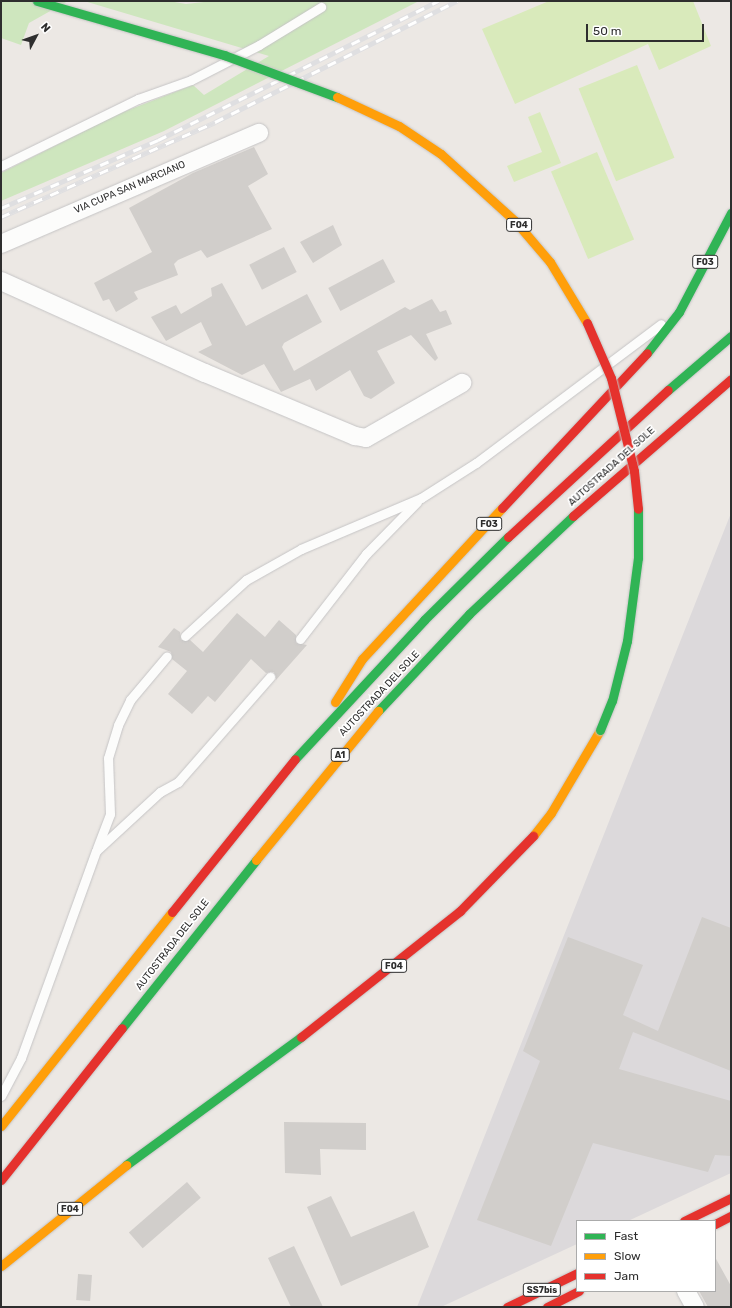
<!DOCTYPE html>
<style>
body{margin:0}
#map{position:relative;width:732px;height:1308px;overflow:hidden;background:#ece8e4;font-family:Rubik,sans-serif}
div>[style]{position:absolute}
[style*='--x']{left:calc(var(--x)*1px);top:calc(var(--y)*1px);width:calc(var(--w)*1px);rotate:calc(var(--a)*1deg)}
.industrial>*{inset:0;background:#dcd9db}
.green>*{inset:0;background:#cee6be}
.pitch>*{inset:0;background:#d9eabb;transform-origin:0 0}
.building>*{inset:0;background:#d1cecb;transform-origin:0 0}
.roads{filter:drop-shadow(0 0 1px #c5c4c5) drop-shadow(0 0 1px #c5c4c5)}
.lane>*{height:9px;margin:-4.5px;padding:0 4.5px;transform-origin:4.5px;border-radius:4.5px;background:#fcfcfb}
.street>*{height:18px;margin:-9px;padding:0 9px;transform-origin:9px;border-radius:9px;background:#fcfcfb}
.fast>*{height:9px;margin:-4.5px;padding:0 4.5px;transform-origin:4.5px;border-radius:4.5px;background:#30b455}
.slow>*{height:9px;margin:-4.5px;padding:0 4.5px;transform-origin:4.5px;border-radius:4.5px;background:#ff9f0a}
.jam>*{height:9px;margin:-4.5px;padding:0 4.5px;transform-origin:4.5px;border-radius:4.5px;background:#e5322d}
.rail>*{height:4.5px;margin-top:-2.25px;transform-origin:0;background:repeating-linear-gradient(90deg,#fff 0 9px,#dfdfe1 0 18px);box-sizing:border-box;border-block:1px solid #dfdfe1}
.bridges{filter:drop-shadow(0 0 1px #c6c5c4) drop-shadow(0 0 1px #c6c5c4)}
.fast-bridge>*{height:9px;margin:-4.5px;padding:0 4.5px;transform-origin:4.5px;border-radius:4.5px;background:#30b455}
.slow-bridge>*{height:9px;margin:-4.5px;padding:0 4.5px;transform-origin:4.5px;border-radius:4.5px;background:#ff9f0a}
.jam-bridge>*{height:9px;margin:-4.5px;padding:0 4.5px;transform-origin:4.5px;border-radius:4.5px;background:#e5322d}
span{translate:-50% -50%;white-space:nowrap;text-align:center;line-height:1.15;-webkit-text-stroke:3.5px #fff;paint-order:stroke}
.shield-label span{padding:1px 3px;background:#fff;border:1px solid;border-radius:3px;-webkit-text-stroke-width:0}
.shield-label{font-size:9px;color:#2e2e2e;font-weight:700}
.street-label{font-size:10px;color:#2e2e2e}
.frame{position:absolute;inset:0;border:2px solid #2e2e2e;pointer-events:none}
.legend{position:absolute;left:576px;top:1220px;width:140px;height:72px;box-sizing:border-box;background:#fff;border:1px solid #ababab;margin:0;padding:5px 7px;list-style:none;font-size:12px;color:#2e2e2e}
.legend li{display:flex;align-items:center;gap:8px;height:20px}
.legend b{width:20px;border:1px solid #ababab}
.north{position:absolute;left:16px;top:16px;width:40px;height:40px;-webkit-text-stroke:3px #fff;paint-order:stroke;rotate:49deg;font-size:11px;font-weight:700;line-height:16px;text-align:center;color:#2e2e2e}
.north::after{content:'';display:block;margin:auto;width:14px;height:18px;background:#2e2e2e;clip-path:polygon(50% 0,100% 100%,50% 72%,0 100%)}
.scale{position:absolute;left:586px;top:24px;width:118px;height:18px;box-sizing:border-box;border:2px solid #2e2e2e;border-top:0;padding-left:5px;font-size:12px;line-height:14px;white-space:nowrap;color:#2e2e2e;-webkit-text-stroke:3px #fff;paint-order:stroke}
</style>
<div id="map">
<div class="industrial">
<div style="clip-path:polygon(731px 513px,731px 1173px,628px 1221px,577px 1221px,577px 1244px,441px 1307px,417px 1307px)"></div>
</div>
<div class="green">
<div style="clip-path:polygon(1px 1px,68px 1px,29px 23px,21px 45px,1px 38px)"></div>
<div style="clip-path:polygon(84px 1px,169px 1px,186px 4px,213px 1px,419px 1px,164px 131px,1px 201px,1px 173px,118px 114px,193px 85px,204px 95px,269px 56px)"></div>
</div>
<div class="pitch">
<div style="clip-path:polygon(549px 1px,693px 1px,711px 46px,659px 70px,648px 44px,515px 104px,482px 29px)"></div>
<div style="left:637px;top:65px;width:100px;height:63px;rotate:68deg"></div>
<div style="clip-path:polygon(540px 112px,561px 163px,514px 182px,507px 166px,542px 152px,528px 117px)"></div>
<div style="left:597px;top:152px;width:95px;height:50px;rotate:67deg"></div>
</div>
<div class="building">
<div style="clip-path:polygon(254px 147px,268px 174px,248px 186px,272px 229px,207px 258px,201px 250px,178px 260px,174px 264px,178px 275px,134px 292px,138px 299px,116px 312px,109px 299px,103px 301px,94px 283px,152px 252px,129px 208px,193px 173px)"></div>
<div style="clip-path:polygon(333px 225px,342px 245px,313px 263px,300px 242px)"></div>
<div style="left:284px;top:247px;width:28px;height:39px;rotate:63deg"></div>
<div style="left:383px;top:259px;width:26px;height:62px;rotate:62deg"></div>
<div style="clip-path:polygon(222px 283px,246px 326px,307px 294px,322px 322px,284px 343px,282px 347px,294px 371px,405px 307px,410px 310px,432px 299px,440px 312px,446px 310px,452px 324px,426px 334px,438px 358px,435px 361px,411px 335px,377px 351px,395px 383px,371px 399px,364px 396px,350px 370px,316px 391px,310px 379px,281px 392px,264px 364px,242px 375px,198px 352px,212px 345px,201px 322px,166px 341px,151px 317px,176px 305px,181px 314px,212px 296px,211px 288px)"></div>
<div style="clip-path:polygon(237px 613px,265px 637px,279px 620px,296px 635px,296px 643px,307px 645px,276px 680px,274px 672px,266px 673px,251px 659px,215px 702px,208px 696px,192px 714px,168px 694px,187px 671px,172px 659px,171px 652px,158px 647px,174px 628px,180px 632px,181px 640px,190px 640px,203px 652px)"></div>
<div style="clip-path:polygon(702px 917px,731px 928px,731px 1071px,633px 1032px,619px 1069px,731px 1101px,731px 1156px,715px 1155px,708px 1172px,593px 1143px,551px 1246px,477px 1220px,540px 1061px,523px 1051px,568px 937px,643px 965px,623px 1015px,658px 1031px)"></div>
<div style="clip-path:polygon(284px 1122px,366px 1123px,366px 1150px,320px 1149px,321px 1175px,285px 1173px)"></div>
<div style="left:187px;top:1182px;width:21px;height:77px;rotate:49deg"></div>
<div style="clip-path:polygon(331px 1196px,351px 1237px,414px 1211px,429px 1247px,341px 1286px,307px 1207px)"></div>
<div style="clip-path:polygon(294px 1246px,323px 1307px,291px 1307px,268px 1258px)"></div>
<div style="clip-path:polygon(715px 1257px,731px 1286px,731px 1307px,708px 1307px,699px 1291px,715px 1291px)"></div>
<div style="left:78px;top:1274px;width:14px;height:26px;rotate:4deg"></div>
</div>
<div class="roads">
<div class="lane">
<div style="--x:1;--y:166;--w:153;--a:-26.1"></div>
<div style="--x:138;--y:99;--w:56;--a:-19.7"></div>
<div style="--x:191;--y:80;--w:76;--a:-27.2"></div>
<div style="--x:259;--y:45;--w:73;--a:-31.5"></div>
<div style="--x:185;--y:636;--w:83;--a:-42.6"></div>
<div style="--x:246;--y:580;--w:63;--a:-29.4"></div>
<div style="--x:301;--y:549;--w:130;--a:-23"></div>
<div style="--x:421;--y:498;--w:65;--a:-32.5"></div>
<div style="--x:476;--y:463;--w:231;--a:-36.9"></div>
<div style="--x:300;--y:639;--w:108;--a:-52.2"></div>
<div style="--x:366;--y:554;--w:73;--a:-45.6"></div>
<div style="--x:97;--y:848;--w:36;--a:-69"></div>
<div style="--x:110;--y:814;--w:56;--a:-92"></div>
<div style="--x:108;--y:758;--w:34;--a:-73"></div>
<div style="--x:118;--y:725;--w:28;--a:-64"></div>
<div style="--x:130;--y:700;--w:57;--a:-49.9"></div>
<div style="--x:1;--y:1096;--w:43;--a:-62.2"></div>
<div style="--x:21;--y:1058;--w:220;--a:-70.1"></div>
<div style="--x:96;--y:851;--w:87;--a:-42.7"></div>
<div style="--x:160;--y:792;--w:21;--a:-29"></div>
<div style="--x:178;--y:782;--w:140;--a:-48.8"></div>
</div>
<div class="street">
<div style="--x:1;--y:244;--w:281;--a:-23.3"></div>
<div style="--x:1;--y:281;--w:224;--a:24.3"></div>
<div style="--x:205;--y:373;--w:163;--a:22.8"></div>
<div style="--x:355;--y:436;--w:11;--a:10"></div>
<div style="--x:366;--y:438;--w:111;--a:-29.8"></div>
<div style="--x:686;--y:1291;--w:18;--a:61"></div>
</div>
<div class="fast">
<div style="--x:647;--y:353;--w:52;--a:-52"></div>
<div style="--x:679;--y:312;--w:112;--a:-62.3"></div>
<div style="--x:668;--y:390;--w:83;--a:-40.6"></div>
<div style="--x:378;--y:711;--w:133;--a:-46.8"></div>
<div style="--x:469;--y:614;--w:143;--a:-43.3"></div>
<div style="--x:295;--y:759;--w:190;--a:-47.1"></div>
<div style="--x:424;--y:620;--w:118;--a:-44.7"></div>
<div style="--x:122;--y:1028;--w:215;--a:-51.4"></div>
<div style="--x:126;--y:1165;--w:217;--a:-36.2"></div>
</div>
<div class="slow">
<div style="--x:335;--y:702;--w:51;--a:-57.9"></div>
<div style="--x:362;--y:659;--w:206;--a:-47.2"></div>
<div style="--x:533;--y:836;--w:29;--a:-52"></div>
<div style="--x:551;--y:813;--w:96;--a:-59.4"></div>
<div style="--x:256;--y:860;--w:193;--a:-50.7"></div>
<div style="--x:1;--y:1126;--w:274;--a:-51.4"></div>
<div style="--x:1;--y:1266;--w:161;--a:-38.9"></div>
</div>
<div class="jam">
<div style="--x:502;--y:508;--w:212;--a:-46.9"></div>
<div style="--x:573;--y:516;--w:209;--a:-40.9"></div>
<div style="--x:508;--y:537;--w:217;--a:-42.6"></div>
<div style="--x:172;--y:912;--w:196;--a:-51.2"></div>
<div style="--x:301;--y:1037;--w:203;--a:-38.4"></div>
<div style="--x:460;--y:911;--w:105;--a:-45.8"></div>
<div style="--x:1;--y:1180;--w:194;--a:-51.5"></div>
<div style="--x:684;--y:1221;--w:52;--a:-26.1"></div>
<div style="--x:715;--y:1224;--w:18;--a:-27"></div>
<div style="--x:507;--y:1307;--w:78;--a:-25.9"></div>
<div style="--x:547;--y:1307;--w:36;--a:-27"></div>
</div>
</div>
<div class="rail">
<div style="--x:1;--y:208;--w:171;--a:-23.4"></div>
<div style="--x:158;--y:140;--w:313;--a:-26.4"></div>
<div style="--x:1;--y:217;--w:234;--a:-23.9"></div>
<div style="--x:215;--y:122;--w:271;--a:-26.6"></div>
</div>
<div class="bridges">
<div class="fast-bridge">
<div style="--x:37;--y:1;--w:195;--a:16.1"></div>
<div style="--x:224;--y:55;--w:121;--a:20.4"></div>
<div style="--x:600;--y:730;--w:31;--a:-68"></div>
<div style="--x:612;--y:701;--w:62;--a:-76"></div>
<div style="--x:627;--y:641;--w:84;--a:-82.5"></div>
<div style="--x:638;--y:558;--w:49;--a:-90"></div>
</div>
<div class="slow-bridge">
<div style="--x:337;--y:97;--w:68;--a:25.1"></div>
<div style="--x:399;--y:126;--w:50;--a:33.7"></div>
<div style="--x:441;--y:154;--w:100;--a:42.2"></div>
<div style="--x:515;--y:221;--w:54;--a:49.5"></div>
<div style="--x:550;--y:262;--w:71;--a:58.8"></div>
</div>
<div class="jam-bridge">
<div style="--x:587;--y:323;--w:60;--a:66.4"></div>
<div style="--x:611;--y:378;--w:96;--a:76.1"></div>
<div style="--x:634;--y:471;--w:38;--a:84"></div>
</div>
</div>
<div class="shield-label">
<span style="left:519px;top:225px">F04</span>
<span style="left:705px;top:262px">F03</span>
<span style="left:489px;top:524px">F03</span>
<span style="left:340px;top:755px">A1</span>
<span style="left:394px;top:966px">F04</span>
<span style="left:70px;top:1209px">F04</span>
<span style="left:542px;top:1290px">SS7bis</span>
</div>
<div class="street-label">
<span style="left:130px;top:188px;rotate:-23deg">VIA CUPA SAN MARCIANO</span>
<span style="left:612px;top:467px;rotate:-42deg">AUTOSTRADA DEL SOLE</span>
<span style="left:380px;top:694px;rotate:-47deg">AUTOSTRADA DEL SOLE</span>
<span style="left:173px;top:945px;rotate:-52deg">AUTOSTRADA DEL SOLE</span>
</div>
<div class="frame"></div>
<ul class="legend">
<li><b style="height:5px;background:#30b455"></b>Fast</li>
<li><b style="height:5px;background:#ff9f0a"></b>Slow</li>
<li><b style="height:5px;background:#e5322d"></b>Jam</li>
</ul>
<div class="north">N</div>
<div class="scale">50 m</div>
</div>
